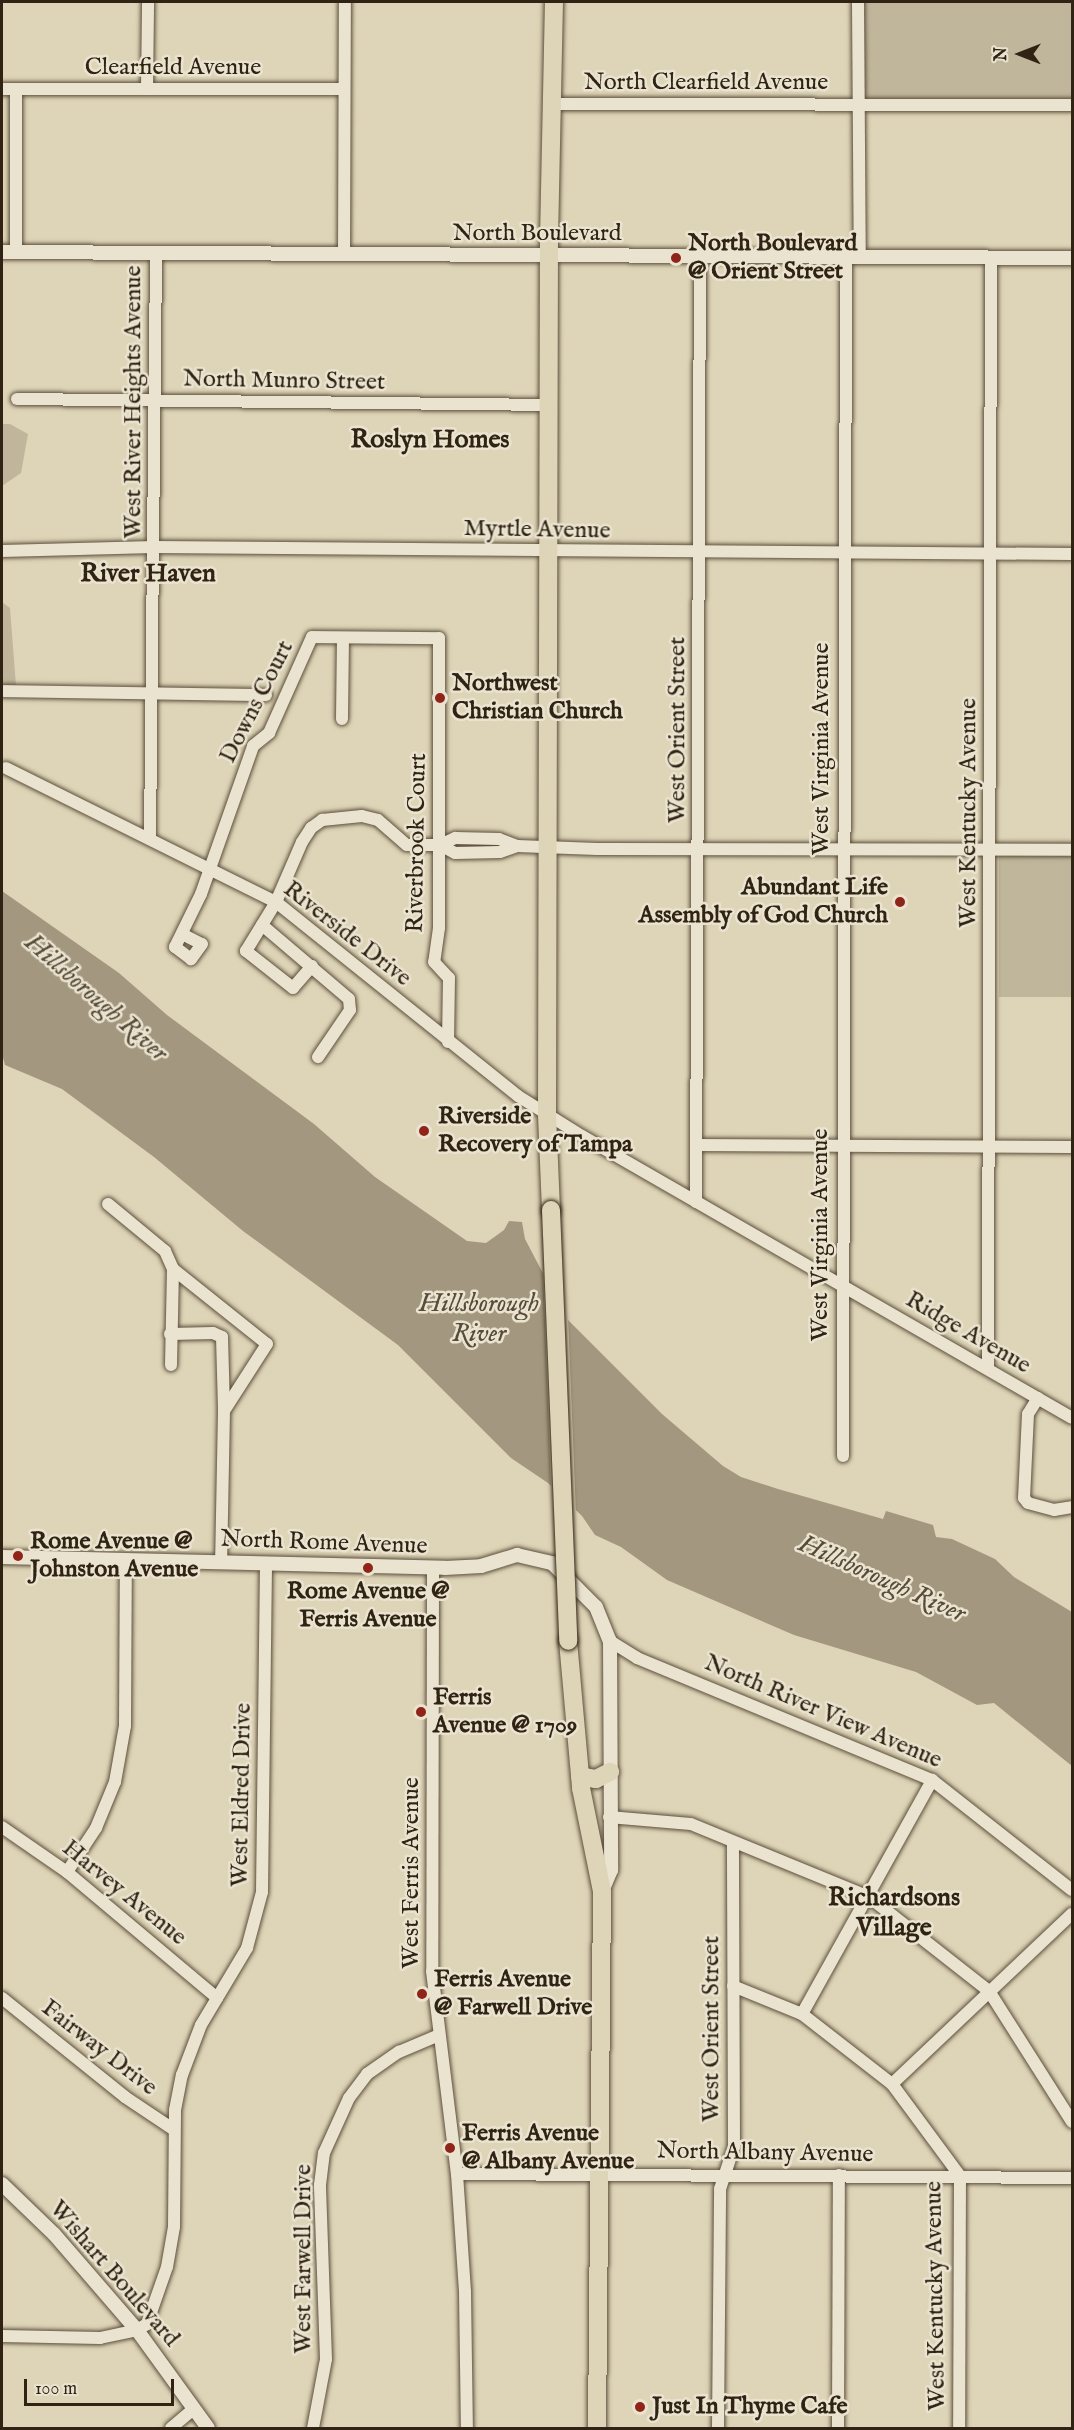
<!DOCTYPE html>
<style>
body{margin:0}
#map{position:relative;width:1074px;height:2430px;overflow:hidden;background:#ded4b7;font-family:"IM FELL English",serif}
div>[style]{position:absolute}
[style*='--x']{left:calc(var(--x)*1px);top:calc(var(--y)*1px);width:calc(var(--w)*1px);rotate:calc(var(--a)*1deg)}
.green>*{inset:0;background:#c0b69b;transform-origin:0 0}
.water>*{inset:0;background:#a3987f}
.pier>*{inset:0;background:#ded4b7}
.roads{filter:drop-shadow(0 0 2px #5c4f3c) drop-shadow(0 0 2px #5c4f3c)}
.minor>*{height:12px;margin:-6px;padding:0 6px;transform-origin:6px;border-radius:6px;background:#eae3d0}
.tertiary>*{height:14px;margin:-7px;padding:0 7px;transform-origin:7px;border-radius:7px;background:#eae3d0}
.primary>*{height:18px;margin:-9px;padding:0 9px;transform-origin:9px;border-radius:9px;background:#ded4b7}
.bridges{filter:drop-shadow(0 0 2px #302313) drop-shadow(0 0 2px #302313)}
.primary-bridge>*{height:18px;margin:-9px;padding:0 9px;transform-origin:9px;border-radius:9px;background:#ded4b7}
.dots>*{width:16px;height:16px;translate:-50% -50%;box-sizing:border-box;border:3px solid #eae3d0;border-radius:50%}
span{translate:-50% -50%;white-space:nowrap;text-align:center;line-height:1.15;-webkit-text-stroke:5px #eae3d0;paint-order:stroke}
.street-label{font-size:24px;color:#302313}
.poi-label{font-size:24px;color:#302313;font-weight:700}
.left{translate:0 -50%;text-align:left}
.right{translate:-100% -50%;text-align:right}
.neighbourhood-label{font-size:26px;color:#302313;font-weight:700}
.water-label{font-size:26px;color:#584c39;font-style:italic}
.frame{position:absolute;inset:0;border:3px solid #302313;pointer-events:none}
.north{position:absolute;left:990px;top:24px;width:60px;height:60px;-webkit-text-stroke:4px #eae3d0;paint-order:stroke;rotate:270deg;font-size:16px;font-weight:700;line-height:24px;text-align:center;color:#302313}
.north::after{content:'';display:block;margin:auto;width:21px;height:27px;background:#302313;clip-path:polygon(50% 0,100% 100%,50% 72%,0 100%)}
.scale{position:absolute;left:24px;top:2379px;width:150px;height:27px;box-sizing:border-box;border:3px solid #302313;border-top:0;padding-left:8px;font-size:18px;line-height:21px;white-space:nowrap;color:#302313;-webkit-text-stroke:4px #eae3d0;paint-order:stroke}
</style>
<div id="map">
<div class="green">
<div style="left:862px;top:2px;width:210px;height:97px"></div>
<div style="clip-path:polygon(2px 424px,10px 424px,28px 434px,21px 473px,2px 486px)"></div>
<div style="clip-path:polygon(2px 602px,10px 608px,16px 686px,2px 685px)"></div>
<div style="left:999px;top:855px;width:73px;height:142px"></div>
</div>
<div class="water">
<div style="clip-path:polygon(2px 891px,119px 973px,167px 1015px,314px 1124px,375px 1177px,467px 1241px,486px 1243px,504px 1230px,509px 1221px,522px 1222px,525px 1239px,567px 1319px,662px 1414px,723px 1466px,741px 1477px,778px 1489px,883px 1519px,886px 1511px,933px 1525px,936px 1537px,952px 1539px,995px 1559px,1014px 1577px,1072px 1612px,1072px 1766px,994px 1703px,977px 1705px,916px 1672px,794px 1635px,667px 1580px,621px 1547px,595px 1535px,582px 1516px,548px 1483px,511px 1458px,398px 1345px,243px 1231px,154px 1157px,62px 1089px,5px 1065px,2px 1054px)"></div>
</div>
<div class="pier">
<div style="clip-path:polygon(543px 1269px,568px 1316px,576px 1514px,551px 1490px)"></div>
</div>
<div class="roads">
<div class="minor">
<div style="--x:858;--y:2;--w:256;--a:89.6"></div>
<div style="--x:2;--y:89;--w:342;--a:0"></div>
<div style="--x:147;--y:89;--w:87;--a:-89.3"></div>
<div style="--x:553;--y:104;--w:519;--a:0.11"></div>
<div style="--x:16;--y:252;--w:163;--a:-90"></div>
<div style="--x:344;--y:255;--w:253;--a:-89.8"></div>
<div style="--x:17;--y:399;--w:533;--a:0.64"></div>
<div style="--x:2;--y:551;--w:152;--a:-1.5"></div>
<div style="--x:154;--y:547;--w:918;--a:0.44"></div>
<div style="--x:4;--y:691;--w:262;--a:0.9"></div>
<div style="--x:342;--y:719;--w:81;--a:-89.3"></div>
<div style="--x:6;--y:768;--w:301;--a:26.4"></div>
<div style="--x:276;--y:902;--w:310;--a:38.7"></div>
<div style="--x:518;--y:1096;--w:75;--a:32"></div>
<div style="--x:582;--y:1136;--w:565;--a:29.92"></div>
<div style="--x:150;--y:839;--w:586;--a:-89.41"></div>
<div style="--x:440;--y:845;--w:17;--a:-25"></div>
<div style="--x:455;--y:838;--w:44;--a:1.3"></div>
<div style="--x:499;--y:839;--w:19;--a:21"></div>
<div style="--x:517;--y:846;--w:80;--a:2.1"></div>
<div style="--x:597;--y:849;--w:475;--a:0.1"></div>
<div style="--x:262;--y:925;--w:114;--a:40.4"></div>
<div style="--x:349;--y:999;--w:11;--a:85"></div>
<div style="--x:350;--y:1010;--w:57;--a:124.2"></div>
<div style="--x:182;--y:934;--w:22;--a:27"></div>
<div style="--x:202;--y:944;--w:19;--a:126"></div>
<div style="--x:191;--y:959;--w:20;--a:-143"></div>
<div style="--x:175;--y:947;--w:59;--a:-63.9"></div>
<div style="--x:201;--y:894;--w:157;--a:-70.6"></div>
<div style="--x:253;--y:746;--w:21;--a:-39"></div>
<div style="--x:269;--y:733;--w:105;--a:-65.9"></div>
<div style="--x:312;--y:637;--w:127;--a:0.5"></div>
<div style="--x:439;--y:638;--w:290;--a:90"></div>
<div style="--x:439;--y:928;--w:34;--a:98"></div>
<div style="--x:434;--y:962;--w:22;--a:47"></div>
<div style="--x:449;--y:978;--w:64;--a:90.9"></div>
<div style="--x:312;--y:966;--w:29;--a:131"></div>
<div style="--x:293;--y:988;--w:60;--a:-141.8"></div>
<div style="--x:246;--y:951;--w:57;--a:-58.5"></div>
<div style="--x:276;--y:902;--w:65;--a:-66.6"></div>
<div style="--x:302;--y:842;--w:17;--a:-57"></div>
<div style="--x:311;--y:828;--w:14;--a:-36"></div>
<div style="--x:322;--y:820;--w:40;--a:-5.7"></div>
<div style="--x:362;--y:816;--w:16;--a:14"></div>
<div style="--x:378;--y:820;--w:38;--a:41"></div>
<div style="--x:407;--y:845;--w:33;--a:0"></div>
<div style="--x:440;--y:845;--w:17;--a:28"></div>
<div style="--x:455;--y:853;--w:45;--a:-1.3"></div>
<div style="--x:500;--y:852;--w:18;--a:-19"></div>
<div style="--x:696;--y:1145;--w:376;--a:0.3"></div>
<div style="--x:696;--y:1202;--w:945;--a:-89.76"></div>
<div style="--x:108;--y:1204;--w:74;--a:39.5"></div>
<div style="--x:165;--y:1251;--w:20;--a:66"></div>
<div style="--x:173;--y:1269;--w:120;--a:38.6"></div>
<div style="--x:267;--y:1344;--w:80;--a:122.7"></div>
<div style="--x:224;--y:1411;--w:151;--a:91.1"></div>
<div style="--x:170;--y:1334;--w:43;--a:-1.3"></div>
<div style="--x:213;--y:1333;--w:10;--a:24"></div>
<div style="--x:222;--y:1337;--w:73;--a:88.4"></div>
<div style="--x:171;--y:1365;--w:96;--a:-88.8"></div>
<div style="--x:988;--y:1368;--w:1111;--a:-89.85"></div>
<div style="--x:1038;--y:1398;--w:19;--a:122"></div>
<div style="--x:1028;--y:1414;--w:84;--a:92.7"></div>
<div style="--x:1024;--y:1498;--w:6;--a:51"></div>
<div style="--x:1028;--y:1503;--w:27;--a:15"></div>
<div style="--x:1054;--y:1510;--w:18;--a:-9"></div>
<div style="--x:843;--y:1456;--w:1198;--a:-89.86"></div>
<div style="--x:433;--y:1568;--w:403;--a:90.1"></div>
<div style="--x:432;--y:1971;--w:205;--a:83"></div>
<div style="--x:457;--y:2174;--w:118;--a:86.1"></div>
<div style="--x:465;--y:2292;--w:136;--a:89.2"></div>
<div style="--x:610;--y:1641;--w:32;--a:32"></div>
<div style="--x:637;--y:1658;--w:319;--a:22.5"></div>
<div style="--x:932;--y:1780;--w:178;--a:38.2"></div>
<div style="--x:609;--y:1817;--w:82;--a:4.9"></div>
<div style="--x:691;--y:1824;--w:192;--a:22.3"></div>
<div style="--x:869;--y:1897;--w:152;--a:38.1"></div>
<div style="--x:989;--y:1991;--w:155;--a:57.6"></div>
<div style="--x:2;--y:1827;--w:79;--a:34.7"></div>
<div style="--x:67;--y:1872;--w:196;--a:40"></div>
<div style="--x:67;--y:1872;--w:53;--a:-56.6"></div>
<div style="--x:96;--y:1828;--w:50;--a:-67.6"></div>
<div style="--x:115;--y:1782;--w:57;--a:-79.9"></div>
<div style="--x:125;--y:1726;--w:166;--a:-89.7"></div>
<div style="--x:733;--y:1986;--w:74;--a:22.1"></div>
<div style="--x:802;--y:2014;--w:114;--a:37.9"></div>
<div style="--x:892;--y:2084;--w:114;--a:53.5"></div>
<div style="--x:960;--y:2176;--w:252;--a:90.2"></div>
<div style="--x:2;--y:1998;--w:158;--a:38.8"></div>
<div style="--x:125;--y:2097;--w:58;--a:33.7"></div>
<div style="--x:802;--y:2014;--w:268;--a:-60.9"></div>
<div style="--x:892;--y:2084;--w:248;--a:-43.4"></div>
<div style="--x:457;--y:2174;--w:615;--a:0.37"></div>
<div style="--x:2;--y:2336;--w:98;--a:1.2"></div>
<div style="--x:100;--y:2338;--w:38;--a:-12"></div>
<div style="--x:137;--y:2330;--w:12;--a:-31"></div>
<div style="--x:147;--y:2324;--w:60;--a:-70.7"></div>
<div style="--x:167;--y:2267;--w:41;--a:-80.1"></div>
<div style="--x:174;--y:2227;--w:117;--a:-89.5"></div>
<div style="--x:175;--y:2110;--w:36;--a:-79"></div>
<div style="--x:182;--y:2075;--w:53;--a:-69.2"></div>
<div style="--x:201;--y:2025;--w:90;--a:-59.1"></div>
<div style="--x:247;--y:1948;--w:58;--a:-75"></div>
<div style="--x:262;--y:1892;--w:329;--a:-89.3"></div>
<div style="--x:171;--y:2428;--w:30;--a:-40"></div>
<div style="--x:313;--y:2428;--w:70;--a:-79.3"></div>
<div style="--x:326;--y:2359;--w:174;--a:-92"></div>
<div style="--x:320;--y:2185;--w:32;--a:-83"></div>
<div style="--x:324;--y:2153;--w:60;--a:-65.6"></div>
<div style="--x:349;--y:2098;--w:30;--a:-53"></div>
<div style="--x:367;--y:2074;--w:39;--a:-35"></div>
<div style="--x:399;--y:2052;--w:43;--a:-23"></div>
<div style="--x:718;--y:2428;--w:239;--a:-89.5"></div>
<div style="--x:720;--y:2189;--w:44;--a:-71.6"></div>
<div style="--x:734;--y:2147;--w:305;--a:-90.2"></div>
<div style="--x:838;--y:2428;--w:253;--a:-89.8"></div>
</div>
<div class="tertiary">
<div style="--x:2;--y:252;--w:1070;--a:0.32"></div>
<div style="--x:2;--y:1557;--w:443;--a:1.4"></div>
<div style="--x:445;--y:1568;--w:36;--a:-3"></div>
<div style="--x:481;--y:1566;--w:38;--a:-17"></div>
<div style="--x:517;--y:1555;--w:36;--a:13"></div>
<div style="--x:552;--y:1563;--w:62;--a:45"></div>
<div style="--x:596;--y:1607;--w:37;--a:68"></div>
<div style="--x:610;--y:1641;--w:229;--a:89.7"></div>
<div style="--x:611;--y:1870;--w:23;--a:113"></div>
<div style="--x:2;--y:2184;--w:72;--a:43.9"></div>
<div style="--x:54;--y:2234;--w:127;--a:49.2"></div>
<div style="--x:137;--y:2330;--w:121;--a:54.1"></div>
</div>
<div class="primary">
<div style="--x:551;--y:1210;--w:97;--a:-92.4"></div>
<div style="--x:547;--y:1113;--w:874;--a:-89.87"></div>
<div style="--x:549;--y:239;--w:237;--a:-88.8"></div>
<div style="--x:568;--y:1641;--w:148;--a:84.9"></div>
<div style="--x:581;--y:1788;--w:105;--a:78.5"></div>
<div style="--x:602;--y:1891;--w:537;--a:90.53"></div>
<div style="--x:580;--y:1776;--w:16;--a:11"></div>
<div style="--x:596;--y:1779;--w:16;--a:-27"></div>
</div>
</div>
<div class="bridges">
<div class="primary-bridge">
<div style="--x:551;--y:1210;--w:431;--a:87.7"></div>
</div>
</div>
<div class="dots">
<div style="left:676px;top:258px;background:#8f2418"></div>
<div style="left:440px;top:698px;background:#8f2418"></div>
<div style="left:900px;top:902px;background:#8f2418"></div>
<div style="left:424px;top:1131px;background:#8f2418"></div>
<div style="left:18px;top:1556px;background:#8f2418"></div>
<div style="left:368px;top:1568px;background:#8f2418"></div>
<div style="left:421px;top:1712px;background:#8f2418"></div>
<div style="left:422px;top:1994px;background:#8f2418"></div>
<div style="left:450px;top:2148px;background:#8f2418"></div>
<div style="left:640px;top:2407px;background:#8f2418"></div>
</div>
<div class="street-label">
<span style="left:173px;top:68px">Clearfield Avenue</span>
<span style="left:706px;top:83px">North Clearfield Avenue</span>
<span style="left:537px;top:234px">North Boulevard</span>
<span style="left:284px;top:381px;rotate:1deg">North Munro Street</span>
<span style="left:134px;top:402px;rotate:-90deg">West River Heights Avenue</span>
<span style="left:537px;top:530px;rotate:1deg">Myrtle Avenue</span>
<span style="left:257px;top:702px;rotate:-63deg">Downs Court</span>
<span style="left:678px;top:730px;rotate:-90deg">West Orient Street</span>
<span style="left:822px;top:749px;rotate:-90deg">West Virginia Avenue</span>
<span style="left:969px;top:813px;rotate:-90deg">West Kentucky Avenue</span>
<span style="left:417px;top:843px;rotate:-89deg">Riverbrook Court</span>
<span style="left:347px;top:934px;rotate:38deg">Riverside Drive</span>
<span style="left:821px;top:1235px;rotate:-90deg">West Virginia Avenue</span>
<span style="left:968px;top:1333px;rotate:30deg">Ridge Avenue</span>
<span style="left:324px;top:1543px;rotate:2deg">North Rome Avenue</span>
<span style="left:823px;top:1712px;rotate:23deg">North River View Avenue</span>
<span style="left:242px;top:1795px;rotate:-89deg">West Eldred Drive</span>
<span style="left:412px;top:1873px;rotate:-90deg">West Ferris Avenue</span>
<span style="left:124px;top:1893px;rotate:39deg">Harvey Avenue</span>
<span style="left:712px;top:2029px;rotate:-90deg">West Orient Street</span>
<span style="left:99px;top:2048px;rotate:38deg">Fairway Drive</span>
<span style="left:765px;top:2153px;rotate:1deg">North Albany Avenue</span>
<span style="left:304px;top:2259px;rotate:-90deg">West Farwell Drive</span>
<span style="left:114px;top:2274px;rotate:49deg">Wishart Boulevard</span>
<span style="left:936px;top:2296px;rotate:-91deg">West Kentucky Avenue</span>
</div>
<div class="poi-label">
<span class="left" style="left:688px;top:258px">North Boulevard<br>@ Orient Street</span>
<span class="left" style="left:452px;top:698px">Northwest<br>Christian Church</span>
<span class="right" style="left:888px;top:902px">Abundant Life<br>Assembly of God Church</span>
<span class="left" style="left:438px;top:1131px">Riverside<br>Recovery of Tampa</span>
<span class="left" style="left:30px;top:1556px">Rome Avenue @<br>Johnston Avenue</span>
<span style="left:368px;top:1606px">Rome Avenue @<br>Ferris Avenue</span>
<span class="left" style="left:433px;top:1712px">Ferris<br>Avenue @ 1709</span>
<span class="left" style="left:434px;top:1994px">Ferris Avenue<br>@ Farwell Drive</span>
<span class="left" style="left:462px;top:2148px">Ferris Avenue<br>@ Albany Avenue</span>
<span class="left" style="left:652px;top:2407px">Just In Thyme Cafe</span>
</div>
<div class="neighbourhood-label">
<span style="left:430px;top:440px">Roslyn Homes</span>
<span style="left:148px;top:574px">River Haven</span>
<span style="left:894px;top:1913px">Richardsons<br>Village</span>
</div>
<div class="water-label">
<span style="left:96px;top:998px;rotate:41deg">Hillsborough River</span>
<span style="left:479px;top:1319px">Hillsborough<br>River</span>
<span style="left:882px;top:1579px;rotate:24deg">Hillsborough River</span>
</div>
<div class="frame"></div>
<div class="north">N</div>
<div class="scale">100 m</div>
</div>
